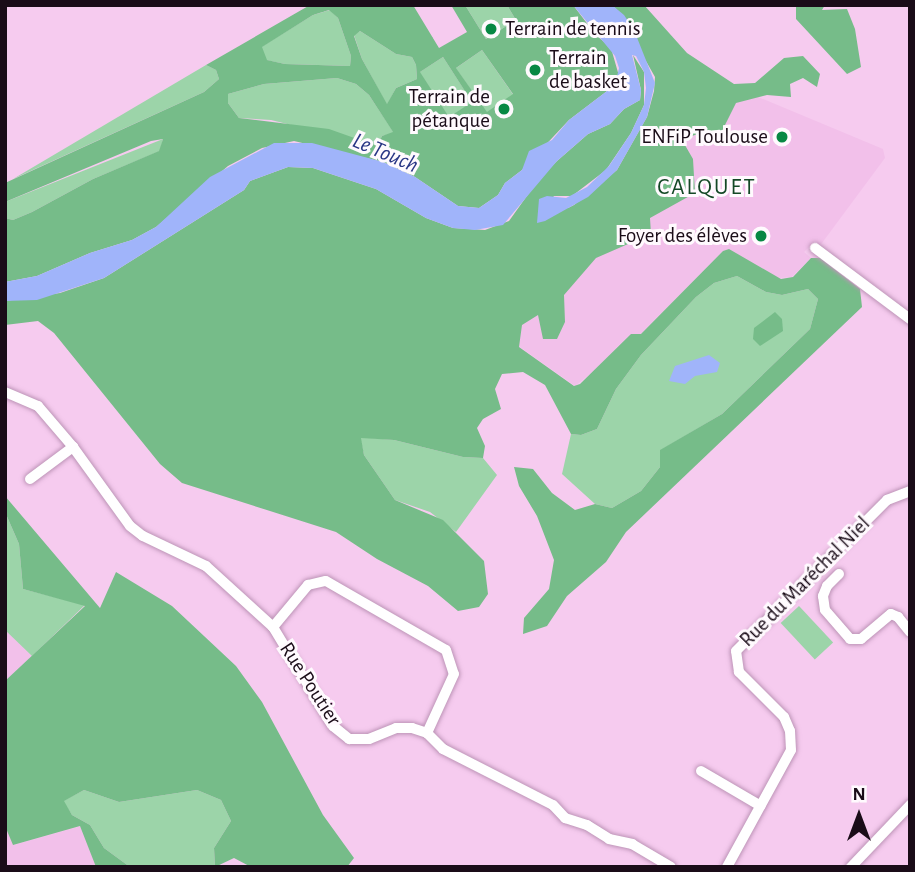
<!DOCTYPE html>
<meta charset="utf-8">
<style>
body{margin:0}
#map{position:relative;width:915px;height:872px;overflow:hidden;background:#f6cbef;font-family:"Alegreya Sans",sans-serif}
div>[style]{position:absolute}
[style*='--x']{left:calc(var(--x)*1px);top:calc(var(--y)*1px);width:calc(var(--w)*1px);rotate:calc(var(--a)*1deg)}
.built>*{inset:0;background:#f2c0ea}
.green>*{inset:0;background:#9cd4a9;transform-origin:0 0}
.forest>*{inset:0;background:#76bc89}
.water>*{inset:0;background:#a0b4fa}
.roads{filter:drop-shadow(0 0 2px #bd94b7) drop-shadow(0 0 2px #bd94b7)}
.minor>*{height:10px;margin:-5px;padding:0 5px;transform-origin:5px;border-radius:5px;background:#fff}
.dots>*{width:19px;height:19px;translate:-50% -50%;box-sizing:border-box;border:4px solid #fffafe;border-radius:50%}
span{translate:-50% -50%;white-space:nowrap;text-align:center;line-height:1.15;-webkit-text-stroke:6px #fffafe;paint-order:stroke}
.poi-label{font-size:21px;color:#1a0c18}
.left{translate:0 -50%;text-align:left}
.right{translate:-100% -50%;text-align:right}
.street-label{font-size:21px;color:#1a0c18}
.water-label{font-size:23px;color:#293685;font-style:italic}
.neighbourhood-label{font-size:23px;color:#144826;letter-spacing:2px}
.frame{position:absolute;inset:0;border:7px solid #1a0c18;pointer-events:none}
.north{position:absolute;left:824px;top:781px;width:70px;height:70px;-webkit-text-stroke:5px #fffafe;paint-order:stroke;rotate:0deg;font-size:19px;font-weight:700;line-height:28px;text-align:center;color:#1a0c18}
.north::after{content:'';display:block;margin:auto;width:24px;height:32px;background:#1a0c18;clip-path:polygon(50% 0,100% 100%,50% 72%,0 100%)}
</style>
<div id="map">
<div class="built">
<div style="clip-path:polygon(679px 64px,883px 149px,885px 158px,822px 243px,820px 245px,815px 241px,804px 252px,811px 258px,792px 277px,779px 278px,723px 251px,641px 334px,575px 386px,510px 340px)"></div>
<div style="clip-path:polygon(5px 630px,32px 656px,5px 681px)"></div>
<div style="clip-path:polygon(5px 826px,14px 845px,81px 826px,96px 867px,5px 867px)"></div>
</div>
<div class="green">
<div style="clip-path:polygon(465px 5px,507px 5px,516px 20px,486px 39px)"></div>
<div style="clip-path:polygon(330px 10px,338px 18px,351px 56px,350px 66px,285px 64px,266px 60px,261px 47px,313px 15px)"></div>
<div style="clip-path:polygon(360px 31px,396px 54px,412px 57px,416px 65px,417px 79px,396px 88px,387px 105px,362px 59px,354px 35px)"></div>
<div style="left:482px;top:50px;width:67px;height:32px;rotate:55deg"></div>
<div style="left:443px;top:57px;width:54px;height:28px;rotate:57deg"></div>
<div style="clip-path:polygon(206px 65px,216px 70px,219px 79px,204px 92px,13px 179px)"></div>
<div style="clip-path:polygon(337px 78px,356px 84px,369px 95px,394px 133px,382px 136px,377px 146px,271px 120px,239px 118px,228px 103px,228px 94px,264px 84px)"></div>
<div style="clip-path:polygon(163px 139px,160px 151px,93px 179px,32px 212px,13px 220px,5px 218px,5px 202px)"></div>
<div style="clip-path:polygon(737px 276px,766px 292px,782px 295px,808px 289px,818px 299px,810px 329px,722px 414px,661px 450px,660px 467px,641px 491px,612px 508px,595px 504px,562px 474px,571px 434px,581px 435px,597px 429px,616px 389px,641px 355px,696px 297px,714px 283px)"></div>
<div style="clip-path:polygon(360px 437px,394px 440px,463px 457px,483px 458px,497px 475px,456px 532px,430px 512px,395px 500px,364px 455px)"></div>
<div style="clip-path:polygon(5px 512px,19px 544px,23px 589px,85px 605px,32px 656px,5px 630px)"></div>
<div style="left:799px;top:606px;width:50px;height:25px;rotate:47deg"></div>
<div style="clip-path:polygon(84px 790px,119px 802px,197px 790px,221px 800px,231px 821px,214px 848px,215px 867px,130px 867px,104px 848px,90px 825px,72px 815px,63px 801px)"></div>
</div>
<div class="forest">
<div style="clip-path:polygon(evenodd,310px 5px,413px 5px,439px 48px,467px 32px,451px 5px,465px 5px,486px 39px,516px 20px,507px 5px,573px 5px,596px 35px,611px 48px,619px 76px,615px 85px,569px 120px,522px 170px,505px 183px,498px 195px,479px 208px,458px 206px,415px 177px,383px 162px,294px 141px,262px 148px,228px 166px,156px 227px,132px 240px,90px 253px,37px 276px,5px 282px,5px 218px,13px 220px,32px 212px,93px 179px,159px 151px,163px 139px,151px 141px,5px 202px,5px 183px,204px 92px,219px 79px,216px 70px,206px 65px,310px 5px,329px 10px,338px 18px,351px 56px,350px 66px,285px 64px,267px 60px,262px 47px,313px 15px,329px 10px,310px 5px,360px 31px,396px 54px,412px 57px,416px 65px,417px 79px,396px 88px,387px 104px,362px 59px,354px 36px,360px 31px,310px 5px,482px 50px,513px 94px,487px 112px,456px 68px,482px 50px,310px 5px,443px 57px,472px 102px,449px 117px,420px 72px,443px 57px,310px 5px,337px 78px,356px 84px,369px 95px,393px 132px,382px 136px,377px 146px,329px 129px,239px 118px,228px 103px,228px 94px,264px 84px,337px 78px)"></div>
<div style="clip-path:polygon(612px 5px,644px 5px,687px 53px,734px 84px,755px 83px,784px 58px,803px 56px,820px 74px,817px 87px,803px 78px,790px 84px,791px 97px,767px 95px,736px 103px,718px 139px,700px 133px,682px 140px,693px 159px,695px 193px,650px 218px,651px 234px,596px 258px,564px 295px,565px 322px,557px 339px,543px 339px,538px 315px,522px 325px,519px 347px,574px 386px,580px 384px,631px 334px,641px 334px,723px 251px,729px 249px,781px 279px,793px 277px,811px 258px,820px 258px,860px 289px,862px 307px,626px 532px,606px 562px,567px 596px,547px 626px,523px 634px,524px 618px,549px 589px,554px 560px,537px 516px,519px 486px,514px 467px,533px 469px,552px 493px,575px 510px,595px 504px,612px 508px,641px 491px,660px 467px,660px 450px,722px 414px,810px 329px,818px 299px,808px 289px,782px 295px,766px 292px,737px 276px,714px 283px,696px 297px,641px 355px,616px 389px,597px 429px,581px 435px,571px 434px,545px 385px,523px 372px,502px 374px,495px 389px,501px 409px,483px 419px,477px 428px,485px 446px,483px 458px,463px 457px,394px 440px,361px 438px,364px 455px,395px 500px,443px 520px,484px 561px,488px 594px,479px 607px,458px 611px,428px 586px,377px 559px,336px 532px,182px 483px,160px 464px,54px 333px,38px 321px,5px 325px,5px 301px,60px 293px,104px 278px,244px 190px,250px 181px,288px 167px,313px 168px,376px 189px,426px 218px,453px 228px,485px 230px,509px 221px,539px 179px,557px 161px,588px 134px,610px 124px,624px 109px,640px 100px,641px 90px,633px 55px,644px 72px,644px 105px,631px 133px,606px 170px,572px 196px,553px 196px,568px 208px,574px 205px,617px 170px,647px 117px,654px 91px,655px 77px,638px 47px,634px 30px)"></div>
<div style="clip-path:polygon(796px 5px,825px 5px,822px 10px,847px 9px,855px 29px,861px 67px,847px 74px,796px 19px)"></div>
<div style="clip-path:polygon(775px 312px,782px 319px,783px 331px,760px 346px,753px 339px,754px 328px)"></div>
<div style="clip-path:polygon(5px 496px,100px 608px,116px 572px,172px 606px,236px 666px,262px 702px,323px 815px,354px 858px,347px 867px,251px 867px,234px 858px,215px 867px,214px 848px,231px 821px,221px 800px,197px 790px,119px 802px,84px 790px,64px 801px,72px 815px,90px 825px,104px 848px,130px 867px,96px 867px,80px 826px,13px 845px,5px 826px,5px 681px,85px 606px,23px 589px,19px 544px,5px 512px)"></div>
</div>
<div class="water">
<div style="clip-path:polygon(573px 5px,612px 5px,624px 15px,634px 30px,655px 83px,647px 117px,617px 170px,588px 197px,545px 221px,537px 223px,539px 199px,547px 196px,566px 198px,587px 187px,609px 166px,631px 133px,644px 105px,646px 88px,644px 72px,636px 56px,632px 55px,641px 90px,640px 100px,624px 109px,610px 124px,588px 134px,557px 161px,503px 225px,475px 230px,453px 228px,426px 218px,376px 189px,313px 168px,288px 167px,250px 181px,244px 190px,104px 278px,37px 300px,5px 301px,5px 282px,37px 276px,90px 253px,132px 240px,156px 227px,210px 177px,274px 143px,312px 143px,383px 162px,415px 177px,458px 206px,479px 208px,498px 195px,505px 183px,522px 170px,529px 151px,552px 140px,569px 120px,615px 85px,619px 68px,615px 56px)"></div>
<div style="clip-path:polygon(709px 355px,720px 363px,717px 372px,695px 376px,685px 384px,669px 381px,675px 366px)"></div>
</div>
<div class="roads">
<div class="minor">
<div style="--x:815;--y:248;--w:119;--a:36.8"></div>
<div style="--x:5;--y:392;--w:36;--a:23"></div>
<div style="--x:38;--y:406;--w:54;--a:49.5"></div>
<div style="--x:73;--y:447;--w:97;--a:54.2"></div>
<div style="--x:130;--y:526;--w:16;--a:38"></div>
<div style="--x:143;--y:536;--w:70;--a:25.5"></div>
<div style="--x:206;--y:566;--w:91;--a:42.3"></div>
<div style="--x:273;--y:627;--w:116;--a:58.8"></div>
<div style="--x:333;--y:726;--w:21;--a:39"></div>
<div style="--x:349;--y:739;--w:20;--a:0"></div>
<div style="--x:369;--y:739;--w:29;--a:-22"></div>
<div style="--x:396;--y:728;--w:16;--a:0"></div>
<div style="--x:412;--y:728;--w:16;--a:18"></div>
<div style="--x:427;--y:733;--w:23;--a:45"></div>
<div style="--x:443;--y:749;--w:123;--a:27"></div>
<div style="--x:553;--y:805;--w:18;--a:47"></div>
<div style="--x:565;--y:818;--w:23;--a:18"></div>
<div style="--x:587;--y:825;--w:26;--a:32"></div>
<div style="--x:609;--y:839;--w:24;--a:12"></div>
<div style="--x:632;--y:844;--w:45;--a:30.5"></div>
<div style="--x:30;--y:479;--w:54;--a:-36.7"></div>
<div style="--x:839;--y:574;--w:17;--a:135"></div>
<div style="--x:827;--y:586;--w:11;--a:112"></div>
<div style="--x:823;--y:596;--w:14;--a:82"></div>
<div style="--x:825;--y:610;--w:38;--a:49"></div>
<div style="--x:850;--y:639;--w:11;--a:0"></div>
<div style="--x:861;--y:639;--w:39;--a:-40"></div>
<div style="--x:891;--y:614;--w:8;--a:23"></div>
<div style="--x:898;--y:617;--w:19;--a:51"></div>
<div style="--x:273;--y:627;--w:55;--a:-50.2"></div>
<div style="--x:308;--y:585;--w:18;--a:-13"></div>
<div style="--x:326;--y:581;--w:138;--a:29.9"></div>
<div style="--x:446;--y:650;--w:25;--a:72"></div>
<div style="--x:454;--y:674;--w:65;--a:114.6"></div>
<div style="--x:701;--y:771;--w:69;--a:30.3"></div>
<div style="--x:727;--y:867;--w:133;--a:-61.3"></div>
<div style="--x:791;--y:750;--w:19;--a:-93"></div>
<div style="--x:790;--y:731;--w:15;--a:-113"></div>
<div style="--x:784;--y:717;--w:64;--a:-135"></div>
<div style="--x:739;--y:672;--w:21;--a:-98"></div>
<div style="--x:736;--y:651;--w:214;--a:-45"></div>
<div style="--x:887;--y:500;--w:25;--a:-21"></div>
<div style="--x:851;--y:867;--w:86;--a:-46.4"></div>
</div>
</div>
<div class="dots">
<div style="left:491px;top:29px;background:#088844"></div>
<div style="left:535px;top:70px;background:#088844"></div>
<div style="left:504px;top:109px;background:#088844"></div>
<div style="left:782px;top:137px;background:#088844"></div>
<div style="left:761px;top:236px;background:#088844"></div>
</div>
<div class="poi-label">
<span class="left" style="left:505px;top:29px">Terrain de tennis</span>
<span class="left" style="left:549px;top:70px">Terrain<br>de basket</span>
<span class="right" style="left:490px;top:109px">Terrain de<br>pétanque</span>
<span class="right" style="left:768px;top:137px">ENFiP Toulouse</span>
<span class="right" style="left:747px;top:236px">Foyer des élèves</span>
</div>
<div class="street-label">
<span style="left:805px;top:582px;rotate:-45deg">Rue du Maréchal Niel</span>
<span style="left:310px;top:684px;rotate:57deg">Rue Poutier</span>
</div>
<div class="water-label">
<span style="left:385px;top:154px;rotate:23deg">Le Touch</span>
</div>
<div class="neighbourhood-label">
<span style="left:707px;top:188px">CALQUET</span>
</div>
<div class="frame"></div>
<div class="north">N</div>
</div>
